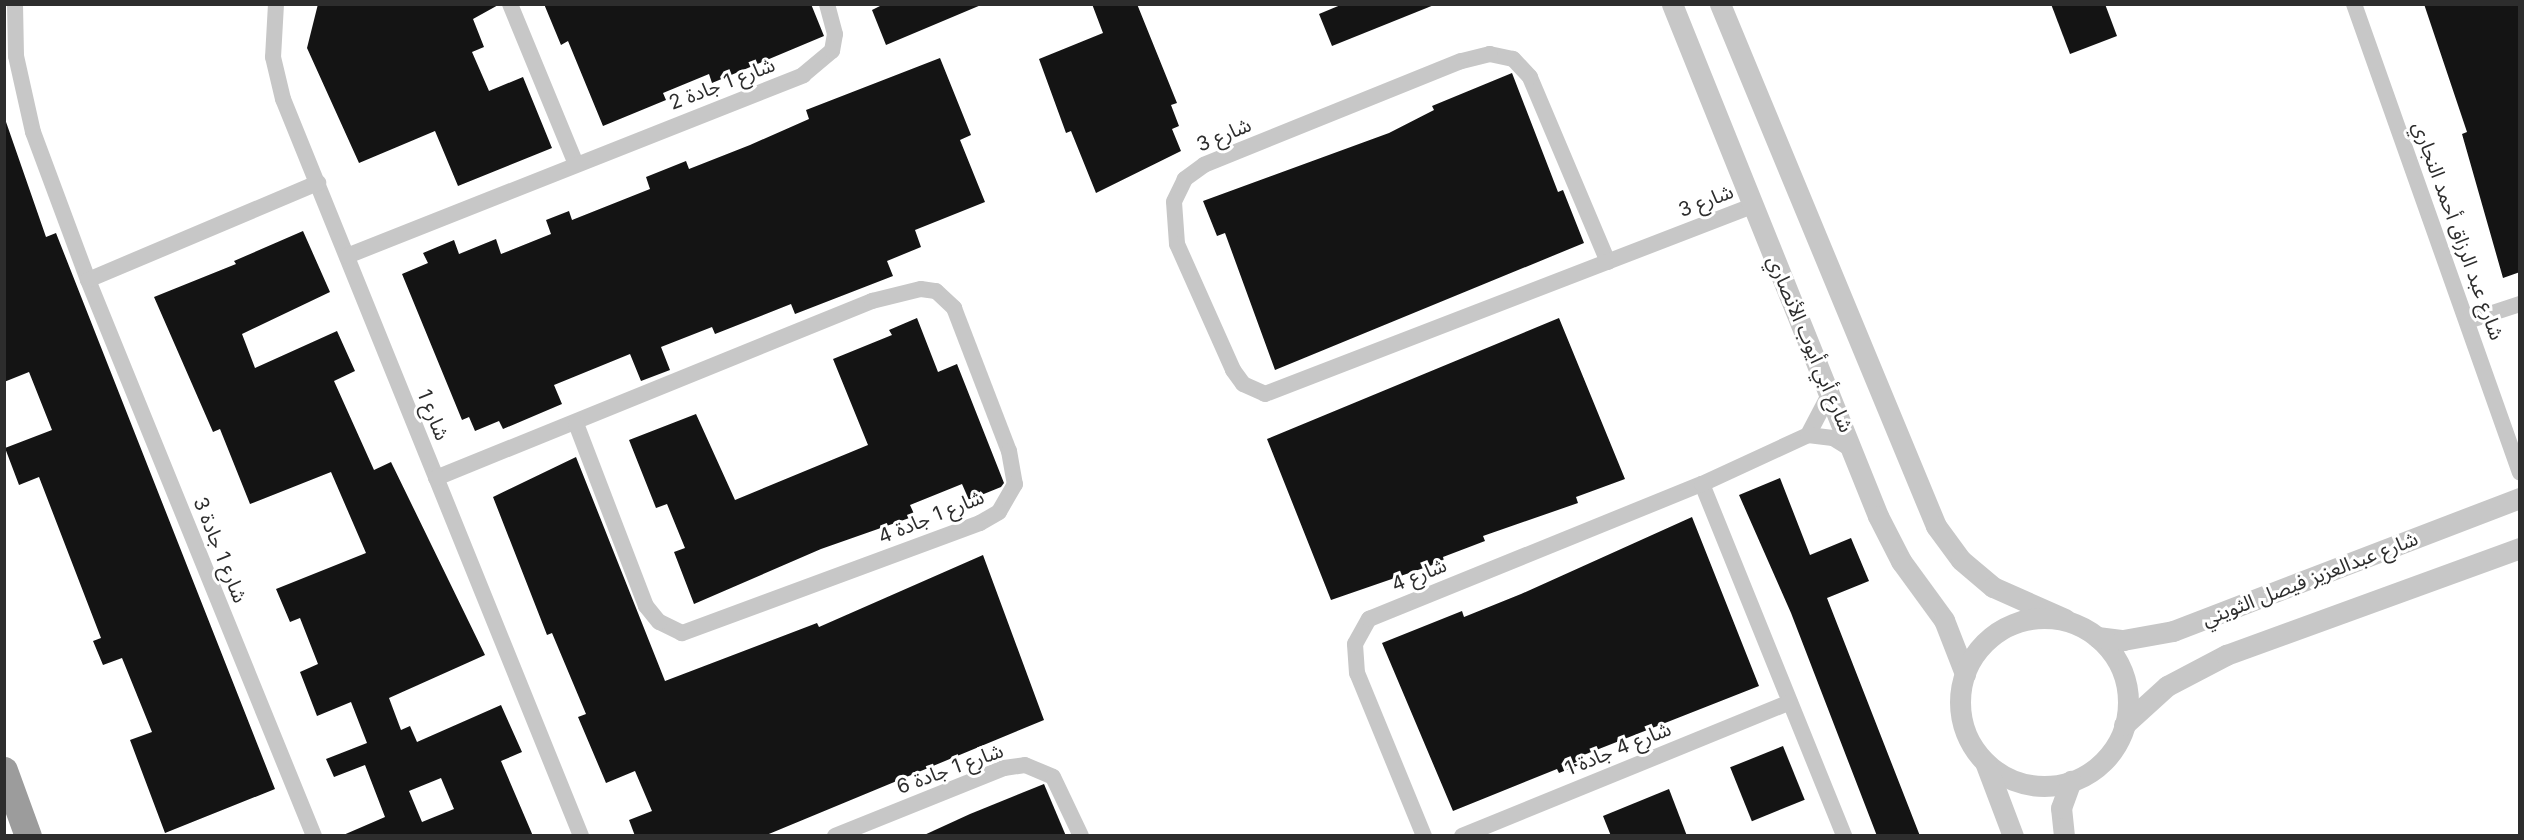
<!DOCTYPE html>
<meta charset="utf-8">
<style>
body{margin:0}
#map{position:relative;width:2524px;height:840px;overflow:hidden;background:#fff;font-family:Inter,"Noto Sans Arabic",sans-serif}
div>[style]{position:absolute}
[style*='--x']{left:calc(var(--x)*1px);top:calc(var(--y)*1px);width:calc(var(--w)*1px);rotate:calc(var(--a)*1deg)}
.building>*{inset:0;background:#141414;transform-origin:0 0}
.minor>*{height:16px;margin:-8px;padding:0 8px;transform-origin:8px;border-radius:8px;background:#c7c7c7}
.tertiary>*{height:21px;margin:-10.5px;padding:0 10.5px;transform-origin:10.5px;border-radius:10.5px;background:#c7c7c7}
.tertiary>.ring{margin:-10.5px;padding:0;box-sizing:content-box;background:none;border:21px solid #c7c7c7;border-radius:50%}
.trunk>*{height:27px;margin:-13.5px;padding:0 13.5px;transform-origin:13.5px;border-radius:13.5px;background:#9c9c9c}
span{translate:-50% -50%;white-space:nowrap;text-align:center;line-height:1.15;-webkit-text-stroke:6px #fff;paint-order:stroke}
.street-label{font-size:20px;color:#2d2d2d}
.frame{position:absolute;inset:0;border:6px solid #2d2d2d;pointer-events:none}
</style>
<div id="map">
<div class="building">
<div style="clip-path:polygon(318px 4px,500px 4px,473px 19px,484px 47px,472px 52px,489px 91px,523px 77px,552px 148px,458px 186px,435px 131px,359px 163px,307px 48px)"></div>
<div style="clip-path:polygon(544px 4px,811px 4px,824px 36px,712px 83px,709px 74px,663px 93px,666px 100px,603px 126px,568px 41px,561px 45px)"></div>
<div style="clip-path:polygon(884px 4px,981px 4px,981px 5px,886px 45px,872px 10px)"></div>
<div style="clip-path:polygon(1092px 4px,1137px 4px,1177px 103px,1171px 105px,1179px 126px,1172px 129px,1181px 151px,1096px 193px,1071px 131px,1066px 133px,1039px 59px,1103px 33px)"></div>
<div style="clip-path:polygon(1343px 4px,1434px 4px,1434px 5px,1332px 46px,1319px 14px)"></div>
<div style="clip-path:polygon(2051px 4px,2105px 4px,2117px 36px,2070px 54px)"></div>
<div style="clip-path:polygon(2424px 4px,2520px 4px,2520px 272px,2503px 278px,2462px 134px,2467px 132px)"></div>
<div style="clip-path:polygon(940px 58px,971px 135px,960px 140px,985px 202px,915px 230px,921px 247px,887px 261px,893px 276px,795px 314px,791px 304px,715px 334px,712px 327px,661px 347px,670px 370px,641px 381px,630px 354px,554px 385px,562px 404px,503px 429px,499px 421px,475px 431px,469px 417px,462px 420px,402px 274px,428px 263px,423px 253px,454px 240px,459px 254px,496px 239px,501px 254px,551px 234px,546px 220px,569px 211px,572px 220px,650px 189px,646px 177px,686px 161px,689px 169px,750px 145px,809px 119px,806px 110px)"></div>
<div style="clip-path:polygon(1512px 73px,1558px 192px,1563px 190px,1584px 243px,1275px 370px,1225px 233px,1217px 236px,1203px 201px,1389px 133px,1434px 110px,1432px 106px)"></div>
<div style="clip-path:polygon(5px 119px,46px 237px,56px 233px,275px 789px,165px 833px,130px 740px,152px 732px,122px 658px,103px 665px,93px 641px,101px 638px,39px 477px,19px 485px,5px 448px,52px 430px,29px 372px,4px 382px)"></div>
<div style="clip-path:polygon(evenodd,303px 231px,330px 292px,242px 334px,255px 368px,337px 331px,355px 371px,334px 381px,374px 470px,391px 462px,485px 655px,389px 698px,401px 730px,410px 726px,417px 742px,501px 705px,522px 752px,501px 761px,533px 836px,341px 836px,385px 817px,365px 765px,334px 777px,326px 759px,367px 743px,351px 702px,317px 716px,300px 672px,318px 664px,300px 618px,290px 622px,276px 589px,366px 553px,331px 472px,250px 504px,220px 429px,213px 432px,154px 297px,236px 264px,234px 261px,303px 231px,441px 778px,454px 809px,422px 822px,409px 791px,441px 778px)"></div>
<div style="clip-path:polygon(917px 318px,938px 372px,957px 364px,1004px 483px,1001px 487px,969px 500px,962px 484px,910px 505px,915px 516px,821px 549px,694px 604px,674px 552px,685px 548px,667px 504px,656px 508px,629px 440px,696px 414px,735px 500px,868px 445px,833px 359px,892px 335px,889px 330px)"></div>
<div style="clip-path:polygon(1559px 318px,1625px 479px,1576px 497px,1578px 503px,1483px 536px,1485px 541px,1443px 557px,1444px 561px,1331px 600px,1267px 439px)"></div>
<div style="clip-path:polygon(576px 457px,665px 681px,817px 623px,819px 627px,983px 555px,1044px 720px,764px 836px,635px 836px,629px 820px,652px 811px,635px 771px,606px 783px,578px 717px,586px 714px,552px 633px,547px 635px,493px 497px)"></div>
<div style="clip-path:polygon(1780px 478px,1810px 555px,1851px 538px,1869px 581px,1827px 598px,1920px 836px,1877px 836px,1791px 613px,1739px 495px)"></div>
<div style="clip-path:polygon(1692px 517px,1759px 686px,1576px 758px,1579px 765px,1559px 773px,1557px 769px,1453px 811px,1382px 643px,1462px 611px,1464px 617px,1521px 594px)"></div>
<div style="left:1783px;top:746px;width:58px;height:57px;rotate:68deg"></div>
<div style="clip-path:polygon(1044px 784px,1066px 836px,922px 836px,970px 814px)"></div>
<div style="clip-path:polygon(1669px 789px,1687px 836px,1611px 836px,1603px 816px)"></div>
</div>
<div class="minor">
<div style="--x:15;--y:4;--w:52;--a:88.9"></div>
<div style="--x:16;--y:56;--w:78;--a:77.4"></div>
<div style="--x:33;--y:132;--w:158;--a:69.6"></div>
<div style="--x:88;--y:280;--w:600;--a:67.88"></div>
<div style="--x:276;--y:4;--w:53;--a:93.2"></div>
<div style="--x:273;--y:57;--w:43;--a:76.6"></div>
<div style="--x:283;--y:99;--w:795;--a:67.98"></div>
<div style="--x:510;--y:4;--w:171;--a:67.6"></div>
<div style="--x:2354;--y:4;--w:497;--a:70.5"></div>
<div style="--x:347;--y:256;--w:491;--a:-21.6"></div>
<div style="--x:803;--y:75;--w:38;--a:-40"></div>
<div style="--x:832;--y:51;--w:17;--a:-80"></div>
<div style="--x:835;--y:34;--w:31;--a:-105"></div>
<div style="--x:1608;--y:262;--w:201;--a:-112.9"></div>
<div style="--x:1530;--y:77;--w:25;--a:-133"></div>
<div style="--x:1513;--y:59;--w:24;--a:-168"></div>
<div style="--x:1490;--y:54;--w:30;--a:166"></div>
<div style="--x:1461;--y:61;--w:277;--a:158"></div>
<div style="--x:1204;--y:165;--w:24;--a:144"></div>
<div style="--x:1185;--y:179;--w:25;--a:116"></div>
<div style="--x:1174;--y:202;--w:42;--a:85.9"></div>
<div style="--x:1177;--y:244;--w:138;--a:66"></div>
<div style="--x:1233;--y:370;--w:17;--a:54"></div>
<div style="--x:1243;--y:384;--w:24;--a:24"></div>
<div style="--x:1265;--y:394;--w:522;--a:-21.11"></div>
<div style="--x:88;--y:280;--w:250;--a:-22.9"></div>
<div style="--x:2468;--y:321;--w:55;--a:-18.1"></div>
<div style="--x:1808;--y:435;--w:50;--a:-62.4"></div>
<div style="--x:436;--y:478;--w:471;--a:-22.1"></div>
<div style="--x:872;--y:301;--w:50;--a:-13.8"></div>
<div style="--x:921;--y:289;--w:15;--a:8"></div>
<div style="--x:936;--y:291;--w:25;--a:43"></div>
<div style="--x:954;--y:308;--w:153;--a:69"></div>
<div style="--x:1009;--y:451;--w:34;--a:80"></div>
<div style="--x:1015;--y:484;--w:32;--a:120"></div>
<div style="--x:999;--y:512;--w:22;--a:150"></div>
<div style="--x:980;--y:523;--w:318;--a:159.7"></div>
<div style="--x:682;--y:633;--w:25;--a:-154"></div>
<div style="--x:659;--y:622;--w:21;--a:-129"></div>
<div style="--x:646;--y:606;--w:195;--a:-111"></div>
<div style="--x:1702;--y:484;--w:380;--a:68"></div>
<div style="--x:835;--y:836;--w:182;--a:-21.9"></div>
<div style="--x:1004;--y:768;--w:21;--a:-8"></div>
<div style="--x:1025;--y:765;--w:30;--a:23"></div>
<div style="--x:1053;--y:777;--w:65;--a:64.6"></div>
<div style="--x:1424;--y:836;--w:176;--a:-112.3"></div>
<div style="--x:1357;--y:673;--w:29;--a:-94"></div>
<div style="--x:1355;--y:644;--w:29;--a:-61"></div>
<div style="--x:1369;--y:619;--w:359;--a:-22.1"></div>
<div style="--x:1702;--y:484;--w:117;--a:-24.8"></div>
<div style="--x:1808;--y:435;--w:25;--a:7"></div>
<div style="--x:1833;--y:438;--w:25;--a:32"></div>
<div style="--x:1462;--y:836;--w:354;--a:-22.2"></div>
</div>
<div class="tertiary">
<div style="--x:1672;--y:4;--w:552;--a:68.08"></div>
<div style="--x:1878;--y:516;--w:51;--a:62.9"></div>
<div style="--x:1901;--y:561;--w:73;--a:53.9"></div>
<div style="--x:1944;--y:620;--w:58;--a:68.7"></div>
<div style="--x:1720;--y:4;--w:565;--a:67.52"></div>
<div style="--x:1936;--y:526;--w:42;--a:53.7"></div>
<div style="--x:1961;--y:560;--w:42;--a:40.2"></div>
<div style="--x:1993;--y:587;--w:79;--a:24"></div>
<div class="ring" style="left:1960px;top:618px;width:147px;height:147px"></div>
<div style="--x:2097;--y:637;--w:26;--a:7"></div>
<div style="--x:2123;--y:640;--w:51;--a:-10.2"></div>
<div style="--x:2173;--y:631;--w:372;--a:-21"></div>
<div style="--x:2124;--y:725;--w:58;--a:-42.2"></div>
<div style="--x:2167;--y:686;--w:67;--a:-27.7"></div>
<div style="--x:2226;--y:655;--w:313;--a:-20"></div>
<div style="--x:1985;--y:762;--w:79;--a:69.3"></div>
<div style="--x:2064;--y:836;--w:28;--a:-96"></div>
<div style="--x:2061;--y:808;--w:29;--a:-70"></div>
</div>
<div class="trunk">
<div style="--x:4;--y:770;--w:70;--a:70"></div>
</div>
<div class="street-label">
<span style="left:722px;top:84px;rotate:-21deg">شارع 1 جادة 2</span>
<span style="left:1224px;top:135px;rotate:-23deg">شارع 3</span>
<span style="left:1706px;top:201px;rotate:-21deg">شارع 3</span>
<span style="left:2458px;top:231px;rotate:70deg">شارع عبد الرزاق أحمد النجاري</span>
<span style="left:1810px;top:344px;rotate:67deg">شارع أبي أيوب الأنصاري</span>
<span style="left:433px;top:415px;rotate:68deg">شارع 1</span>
<span style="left:931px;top:517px;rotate:-22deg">شارع 1 جادة 4</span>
<span style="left:220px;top:550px;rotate:68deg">شارع 1 جادة 3</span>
<span style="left:1419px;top:575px;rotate:-22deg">شارع 4</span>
<span style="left:2310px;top:579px;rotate:-21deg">شارع عبدالعزيز فيصل الثويني</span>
<span style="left:1618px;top:749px;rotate:-22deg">شارع 4 جادة 1</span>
<span style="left:950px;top:769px;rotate:-20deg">شارع 1 جادة 6</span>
</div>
<div class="frame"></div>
</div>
